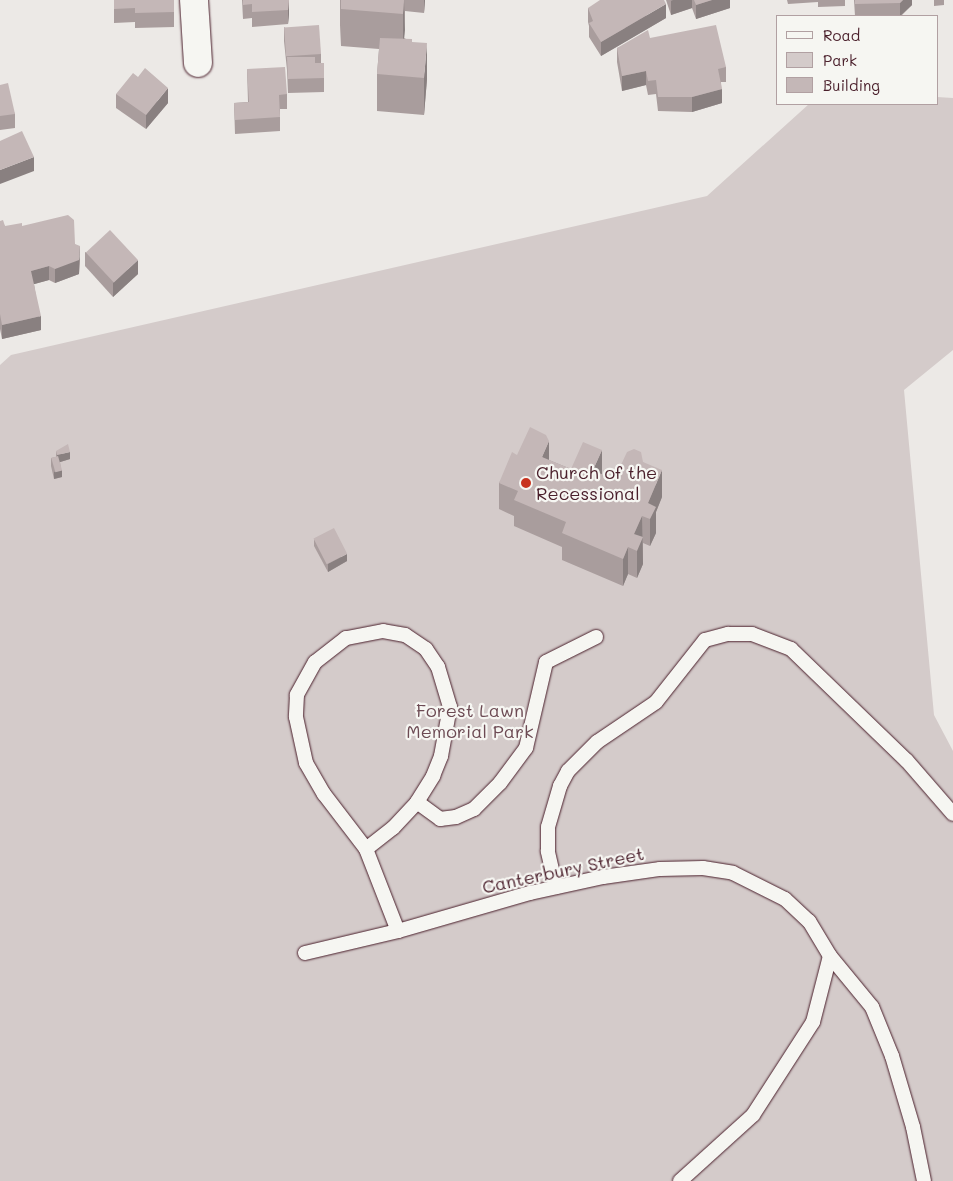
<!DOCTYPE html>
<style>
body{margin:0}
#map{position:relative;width:953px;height:1181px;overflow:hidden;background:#ece9e6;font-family:Mali,sans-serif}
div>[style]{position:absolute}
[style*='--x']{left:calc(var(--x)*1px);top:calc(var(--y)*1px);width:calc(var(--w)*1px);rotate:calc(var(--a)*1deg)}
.green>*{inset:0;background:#d4cbca}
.roads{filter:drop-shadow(0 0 1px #4a1f2b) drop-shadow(0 0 1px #4a1f2b)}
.service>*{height:14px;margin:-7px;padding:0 7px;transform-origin:7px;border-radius:7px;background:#f6f6f2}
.minor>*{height:28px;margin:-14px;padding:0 14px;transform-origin:14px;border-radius:14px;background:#f6f6f2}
.wall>*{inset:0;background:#a99d9d}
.shaded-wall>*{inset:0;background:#898080}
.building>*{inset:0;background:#c4b7b7;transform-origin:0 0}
.dots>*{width:14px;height:14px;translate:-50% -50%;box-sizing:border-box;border:2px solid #f6f6f2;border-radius:50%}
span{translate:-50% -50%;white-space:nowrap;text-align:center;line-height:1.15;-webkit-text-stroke:4.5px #f6f6f2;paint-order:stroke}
.poi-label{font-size:18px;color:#4a1f2b}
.left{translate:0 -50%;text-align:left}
.park-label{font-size:18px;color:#6c4a53}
.street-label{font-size:18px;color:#4a1f2b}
.legend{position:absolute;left:776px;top:15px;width:162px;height:90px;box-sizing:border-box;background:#f6f6f2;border:1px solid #b1a0a2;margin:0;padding:6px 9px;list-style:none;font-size:15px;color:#4a1f2b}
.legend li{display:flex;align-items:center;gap:10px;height:25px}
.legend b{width:25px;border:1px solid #b1a0a2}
</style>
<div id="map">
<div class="green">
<div style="clip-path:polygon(937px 97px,953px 98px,953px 350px,904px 390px,934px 715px,953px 751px,953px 1181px,0 1181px,0 365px,11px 355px,707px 196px,809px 104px,937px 104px)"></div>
</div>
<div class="roads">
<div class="service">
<div style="--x:417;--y:802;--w:29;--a:36"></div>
<div style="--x:440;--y:819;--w:16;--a:-7"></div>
<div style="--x:456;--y:817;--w:20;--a:-24"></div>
<div style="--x:474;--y:809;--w:37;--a:-45"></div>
<div style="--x:500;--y:783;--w:44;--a:-53.4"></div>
<div style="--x:526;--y:748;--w:88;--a:-76.9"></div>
<div style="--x:546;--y:662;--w:56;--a:-26.6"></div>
<div style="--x:366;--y:849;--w:34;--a:-38"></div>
<div style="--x:393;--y:828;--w:35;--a:-47"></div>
<div style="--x:417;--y:802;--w:31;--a:-58"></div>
<div style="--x:433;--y:776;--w:22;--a:-68"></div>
<div style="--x:441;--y:756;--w:50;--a:-79.6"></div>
<div style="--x:450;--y:707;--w:42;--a:-106.7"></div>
<div style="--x:438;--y:667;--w:22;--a:-124"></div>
<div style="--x:426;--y:649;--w:25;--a:-146"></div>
<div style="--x:405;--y:635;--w:22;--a:-170"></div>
<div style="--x:383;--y:631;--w:38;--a:169"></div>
<div style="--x:346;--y:638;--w:39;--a:142"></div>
<div style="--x:315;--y:662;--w:38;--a:119"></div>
<div style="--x:297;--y:695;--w:22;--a:93"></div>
<div style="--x:296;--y:717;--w:47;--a:77.7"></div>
<div style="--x:306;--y:763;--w:36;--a:60"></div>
<div style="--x:324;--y:794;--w:69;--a:52.6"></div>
<div style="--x:366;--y:849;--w:88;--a:68.7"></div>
<div style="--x:556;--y:887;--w:37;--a:-103"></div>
<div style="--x:548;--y:851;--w:24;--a:-90"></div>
<div style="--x:548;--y:827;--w:43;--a:-73.7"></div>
<div style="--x:560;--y:786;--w:17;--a:-62"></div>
<div style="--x:568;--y:771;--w:41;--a:-45"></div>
<div style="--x:597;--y:742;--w:71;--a:-34.1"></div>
<div style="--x:656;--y:702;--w:79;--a:-51.7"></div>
<div style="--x:705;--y:640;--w:24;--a:-15"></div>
<div style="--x:728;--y:634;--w:24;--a:0"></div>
<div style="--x:752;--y:634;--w:42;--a:21"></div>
<div style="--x:791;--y:649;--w:161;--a:44"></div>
<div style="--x:907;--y:761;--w:70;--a:49"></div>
<div style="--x:305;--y:953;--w:96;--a:-13.3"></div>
<div style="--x:398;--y:931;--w:137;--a:-16.1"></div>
<div style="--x:530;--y:893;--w:75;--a:-12.4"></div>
<div style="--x:603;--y:877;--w:58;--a:-8"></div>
<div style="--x:660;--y:869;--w:43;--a:-1.3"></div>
<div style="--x:703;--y:868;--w:30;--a:9"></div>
<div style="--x:733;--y:873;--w:58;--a:26.6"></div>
<div style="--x:785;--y:899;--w:33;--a:43"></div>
<div style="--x:809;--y:921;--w:41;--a:59"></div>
<div style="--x:830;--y:956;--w:66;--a:50.5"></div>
<div style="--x:872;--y:1007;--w:53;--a:67.8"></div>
<div style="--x:892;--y:1056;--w:74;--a:73.5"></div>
<div style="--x:913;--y:1127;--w:55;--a:78.5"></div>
<div style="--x:680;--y:1181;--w:98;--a:-42.1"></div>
<div style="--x:753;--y:1115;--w:111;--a:-57.2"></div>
<div style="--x:813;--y:1022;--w:68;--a:-75.6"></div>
</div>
<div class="minor">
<div style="--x:194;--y:0;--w:63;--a:86.4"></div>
</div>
</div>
<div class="wall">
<div style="clip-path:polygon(114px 0,174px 0,174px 27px,135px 28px,135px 22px,114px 23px)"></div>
<div style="clip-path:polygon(242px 0,289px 0,289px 14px,288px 24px,252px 27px,252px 18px,243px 19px)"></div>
<div style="clip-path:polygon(340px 0,425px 0,424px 13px,405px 11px,404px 38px,412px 42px,427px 79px,424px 115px,377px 111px,377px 74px,379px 49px,341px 46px,340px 25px)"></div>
<div style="clip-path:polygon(666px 0,730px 0,730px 8px,696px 19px,692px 8px,671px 15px)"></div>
<div style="clip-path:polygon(787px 0,845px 0,845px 6px,818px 7px,818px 2px,788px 4px)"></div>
<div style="clip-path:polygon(854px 0,912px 0,912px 5px,901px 16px,855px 16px)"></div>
<div style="clip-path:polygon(934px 0,944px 0,944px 5px,934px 6px)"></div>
<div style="clip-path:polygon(588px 8px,666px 18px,601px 56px,589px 37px,589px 26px,588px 22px)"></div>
<div style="clip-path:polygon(284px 27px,321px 54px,321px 63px,324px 63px,324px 92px,288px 93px,287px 70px,284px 41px)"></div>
<div style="clip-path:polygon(650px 38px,726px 67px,726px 82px,721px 82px,722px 103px,692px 112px,658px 111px,656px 94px,648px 95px,646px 85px,622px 91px,617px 62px,617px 48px)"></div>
<div style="clip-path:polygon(247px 69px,287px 94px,287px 109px,280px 109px,280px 131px,235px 134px,234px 103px,248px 102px)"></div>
<div style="clip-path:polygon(0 85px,15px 114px,15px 128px,0 130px)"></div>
<div style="clip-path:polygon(116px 94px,168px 103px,146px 129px,116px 108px)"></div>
<div style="clip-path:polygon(0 221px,5px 226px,22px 226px,75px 244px,80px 260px,79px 274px,55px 283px,49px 280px,34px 284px,41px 330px,2px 339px,0 329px)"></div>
<div style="clip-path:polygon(85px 252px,138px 274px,113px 297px,85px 266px)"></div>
<div style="clip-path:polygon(56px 451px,70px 459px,60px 462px,62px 477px,54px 479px,51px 466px,51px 458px,56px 457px)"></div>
<div style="clip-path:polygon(517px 455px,549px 460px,571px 469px,602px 475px,614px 480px,643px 462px,662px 497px,656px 512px,656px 533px,650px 546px,643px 543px,643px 564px,637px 578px,628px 574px,623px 586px,562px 560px,562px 547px,514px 526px,514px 516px,499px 509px,499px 483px)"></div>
<div style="clip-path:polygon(314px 539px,347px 561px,328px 572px,314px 546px)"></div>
</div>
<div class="shaded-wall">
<div style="clip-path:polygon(289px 0,289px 14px,288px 24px,288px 10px)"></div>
<div style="clip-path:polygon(404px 0,405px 30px,403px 50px,403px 14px)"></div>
<div style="clip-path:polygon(424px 0,425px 0,424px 13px)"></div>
<div style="clip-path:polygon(673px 0,692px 0,692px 8px,671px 15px,671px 1px)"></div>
<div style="clip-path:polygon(712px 0,730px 0,730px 8px,696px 19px,696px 5px)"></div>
<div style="clip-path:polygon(903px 0,912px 0,912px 5px,900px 16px,900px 3px)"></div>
<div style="clip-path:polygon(666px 4px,666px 18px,601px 56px,601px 42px)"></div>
<div style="clip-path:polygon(427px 43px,427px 79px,424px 115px,424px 78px)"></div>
<div style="clip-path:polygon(646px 71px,646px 85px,622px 91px,622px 76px)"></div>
<div style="clip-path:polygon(168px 88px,168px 103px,146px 129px,146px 115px)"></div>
<div style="clip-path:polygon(722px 89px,722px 103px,692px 112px,692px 97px)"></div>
<div style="clip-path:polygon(34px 157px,34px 171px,0 184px,0 170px)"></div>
<div style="clip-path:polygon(80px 246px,79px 274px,55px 283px,55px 269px)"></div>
<div style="clip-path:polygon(138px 260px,138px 274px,113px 297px,113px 283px)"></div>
<div style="clip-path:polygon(49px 266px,49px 280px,31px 285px,31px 271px)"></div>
<div style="clip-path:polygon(41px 316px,41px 330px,2px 339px,2px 325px)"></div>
<div style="clip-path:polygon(549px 441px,549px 468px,542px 457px)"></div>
<div style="clip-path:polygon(602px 450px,602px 477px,593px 470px)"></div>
<div style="clip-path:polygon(70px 452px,70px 459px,57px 463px,57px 455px)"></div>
<div style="clip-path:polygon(62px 470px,62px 477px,54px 479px,54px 472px)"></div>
<div style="clip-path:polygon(662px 470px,662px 497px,656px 512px,656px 533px,650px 546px,650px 519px,648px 503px)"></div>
<div style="clip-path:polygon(642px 516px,643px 564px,637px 578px,637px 551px,634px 534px)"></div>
<div style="clip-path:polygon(628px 547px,628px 574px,623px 586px,623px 559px)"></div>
<div style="clip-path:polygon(347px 554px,347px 561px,328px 572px,328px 564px)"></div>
</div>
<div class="building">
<div style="clip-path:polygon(114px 0,174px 0,174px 12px,135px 13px,135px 8px,114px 9px)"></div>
<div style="clip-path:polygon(243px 0,289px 0,288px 10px,252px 12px,252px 4px,243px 5px)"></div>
<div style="clip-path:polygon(341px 0,404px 0,403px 14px,341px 9px)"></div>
<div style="clip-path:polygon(600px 0,664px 0,666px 4px,601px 42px,589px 23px,593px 21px,588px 8px)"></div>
<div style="clip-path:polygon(694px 0,712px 0,696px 5px)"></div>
<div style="clip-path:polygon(855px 0,903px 0,900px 3px,855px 4px)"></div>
<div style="left:319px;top:25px;width:29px;height:35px;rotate:86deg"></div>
<div style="clip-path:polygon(716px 25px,726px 67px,718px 69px,722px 89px,692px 97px,658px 97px,656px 80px,648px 81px,646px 71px,622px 76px,617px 48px,648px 30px,650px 38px)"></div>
<div style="clip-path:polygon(380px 38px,412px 39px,412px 42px,427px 43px,424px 78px,377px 74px)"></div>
<div style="clip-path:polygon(287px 57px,315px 57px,315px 63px,324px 63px,324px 78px,288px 79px)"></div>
<div style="clip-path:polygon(285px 67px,287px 94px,279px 95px,280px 117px,235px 120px,234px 103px,249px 102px,247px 69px)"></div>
<div style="clip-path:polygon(145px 68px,168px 88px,146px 115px,116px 94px,133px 73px,138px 77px)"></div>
<div style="clip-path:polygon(8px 83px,15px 114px,0 116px,0 85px)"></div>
<div style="clip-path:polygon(22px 131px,34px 157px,0 170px,0 141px)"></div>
<div style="clip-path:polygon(68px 215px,74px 220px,75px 244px,80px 246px,79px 260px,55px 269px,49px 266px,31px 271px,41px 316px,2px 325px,0 314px,0 221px,3px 220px,5px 226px,22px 223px,22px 226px)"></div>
<div style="left:110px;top:230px;width:41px;height:33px;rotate:47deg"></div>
<div style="clip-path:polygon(530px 427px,546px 435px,549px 441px,542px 457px,571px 469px,583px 442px,602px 450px,593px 470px,614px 480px,627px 452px,634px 449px,641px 452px,643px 462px,662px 470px,648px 503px,656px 507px,650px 519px,642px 516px,634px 534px,643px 537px,637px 551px,628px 547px,623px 559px,562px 533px,566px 522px,514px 500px,518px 491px,499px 483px,512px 452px,517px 455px)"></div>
<div style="clip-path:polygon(68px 444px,70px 452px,57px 455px,56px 451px)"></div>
<div style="left:58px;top:456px;width:15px;height:7px;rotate:74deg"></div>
<div style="left:334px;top:528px;width:29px;height:23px;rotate:63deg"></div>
</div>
<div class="dots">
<div style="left:526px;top:483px;background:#c8321e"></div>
</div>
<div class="poi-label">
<span class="left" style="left:536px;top:483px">Church of the<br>Recessional</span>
</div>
<div class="park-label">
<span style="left:470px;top:721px">Forest Lawn<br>Memorial Park</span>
</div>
<div class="street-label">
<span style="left:563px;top:870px;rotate:-12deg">Canterbury Street</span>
</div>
<ul class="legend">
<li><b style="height:6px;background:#f6f6f2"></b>Road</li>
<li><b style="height:14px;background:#d4cbca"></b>Park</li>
<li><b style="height:14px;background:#c4b7b7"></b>Building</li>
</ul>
</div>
